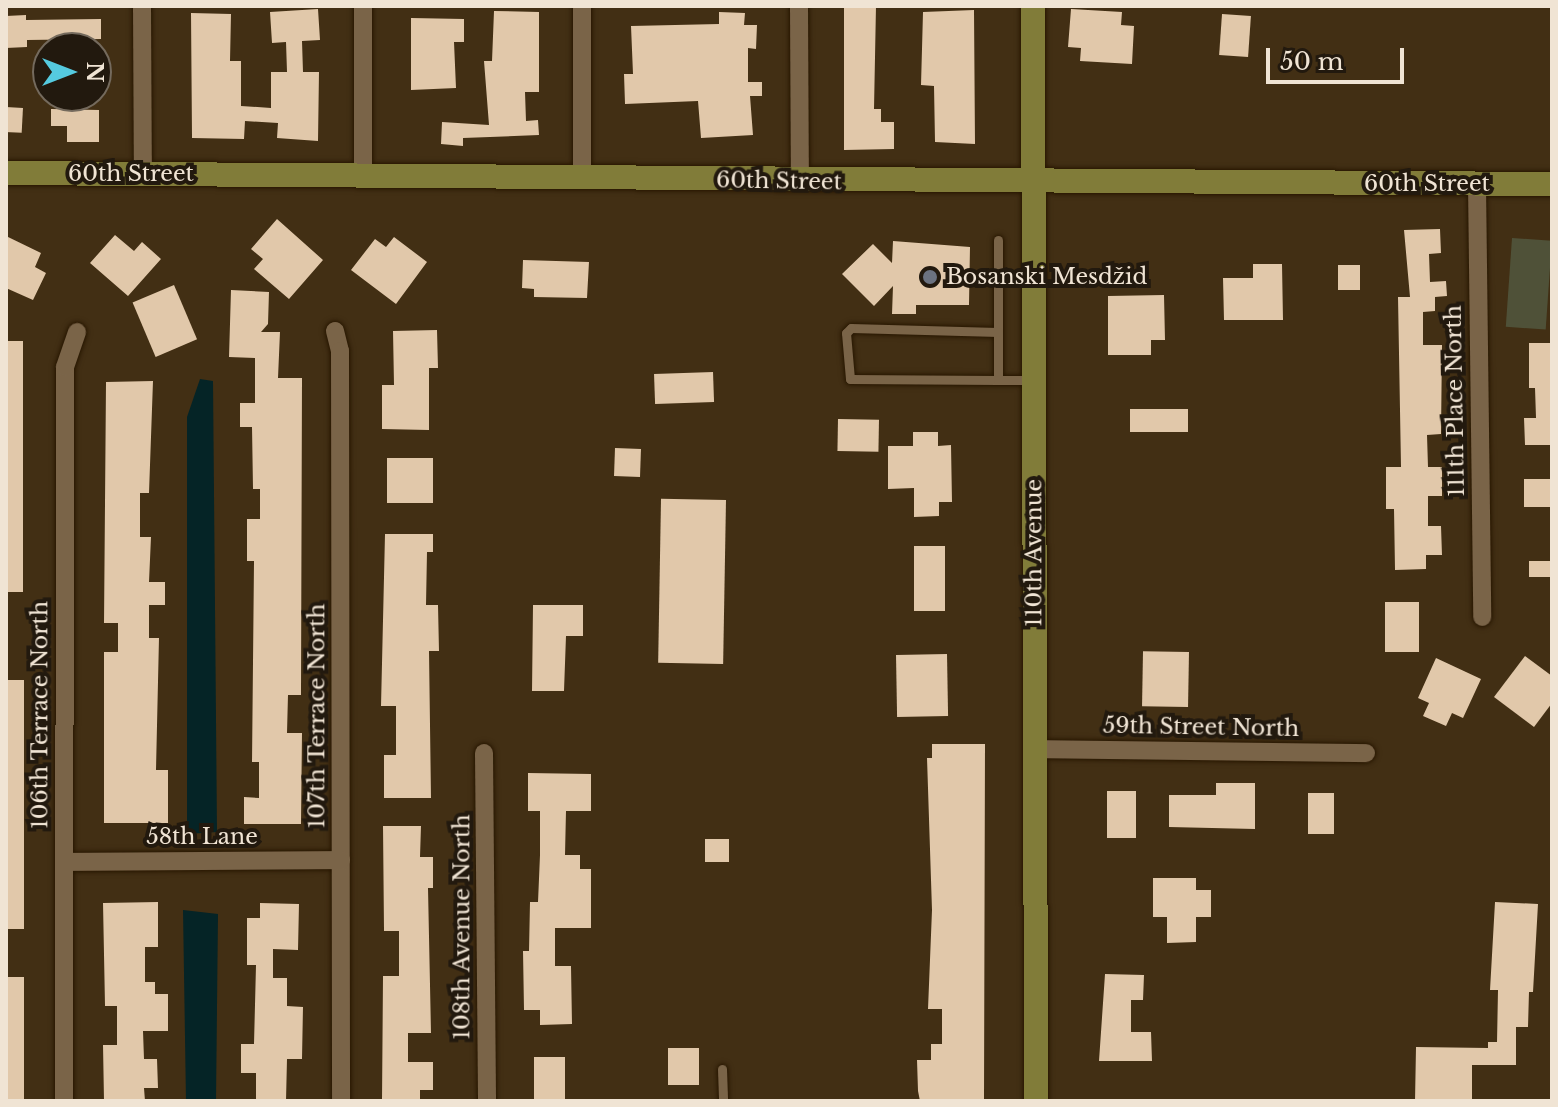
<!DOCTYPE html>
<meta charset="utf-8">
<style>
body{margin:0}
#map{position:relative;width:1558px;height:1107px;overflow:hidden;background:#422f14;font-family:"Libre Baskerville",serif}
div>[style]{position:absolute}
[style*='--x']{left:calc(var(--x)*1px);top:calc(var(--y)*1px);width:calc(var(--w)*1px);rotate:calc(var(--a)*1deg)}
.green>*{inset:0;background:#4f5138;transform-origin:0 0}
.water>*{inset:0;background:#052426}
.building>*{inset:0;background:#e1c8aa;transform-origin:0 0}
.roads{filter:drop-shadow(0 0 2px #281700) drop-shadow(0 0 2px #281700)}
.lane>*{height:9px;margin:-4.5px;padding:0 4.5px;transform-origin:4.5px;border-radius:4.5px;background:#7a6448}
.street>*{height:18px;margin:-9px;padding:0 9px;transform-origin:9px;border-radius:9px;background:#7a6448}
.secondary>*{height:24px;margin:-12px;padding:0 12px;transform-origin:12px;border-radius:12px;background:#817c39}
.dots>*{width:22px;height:22px;translate:-50% -50%;box-sizing:border-box;border:4px solid #22190e;border-radius:50%}
span{translate:-50% -50%;white-space:nowrap;text-align:center;line-height:1.15;-webkit-text-stroke:8px #22190e;paint-order:stroke}
.street-label{font-size:22px;color:#f0e4d4}
.poi-label{font-size:22px;color:#f0e4d4}
.left{translate:0 -50%;text-align:left}
.frame{position:absolute;inset:0;border:8px solid #f0e4d4;pointer-events:none}
.north{position:absolute;left:32px;top:32px;width:80px;height:80px;box-sizing:border-box;background:#22190e;border:2px solid #746a5d;border-radius:50%;rotate:90deg;font-size:22px;font-weight:700;line-height:32px;text-align:center;color:#f0e4d4}
.north::after{content:'';display:block;margin:auto;width:28px;height:36px;background:#55cadf;clip-path:polygon(50% 0,100% 100%,50% 72%,0 100%)}
.scale{position:absolute;left:1266px;top:48px;width:138px;height:36px;box-sizing:border-box;border:4px solid #f0e4d4;border-top:0;padding-left:10px;font-size:24px;line-height:28px;white-space:nowrap;color:#f0e4d4;-webkit-text-stroke:6px #22190e;paint-order:stroke}
</style>
<div id="map">
<div class="green">
<div style="left:1512px;top:238px;width:40px;height:89px;rotate:4deg"></div>
</div>
<div class="water">
<div style="clip-path:polygon(200px 379px,213px 381px,217px 832px,187px 834px,187px 417px)"></div>
<div style="clip-path:polygon(183px 910px,218px 914px,216px 1101px,186px 1101px)"></div>
</div>
<div class="building">
<div style="clip-path:polygon(844px 6px,876px 6px,874px 109px,881px 109px,881px 122px,894px 122px,894px 149px,844px 150px)"></div>
<div style="clip-path:polygon(318px 9px,320px 40px,302px 41px,303px 72px,319px 72px,318px 141px,277px 138px,278px 123px,245px 121px,244px 139px,192px 138px,191px 13px,231px 14px,230px 61px,241px 61px,241px 106px,271px 108px,271px 72px,287px 72px,286px 42px,272px 43px,270px 12px)"></div>
<div style="clip-path:polygon(1071px 9px,1122px 12px,1121px 25px,1134px 26px,1132px 64px,1080px 61px,1081px 48px,1068px 47px)"></div>
<div style="clip-path:polygon(974px 10px,975px 144px,935px 142px,934px 86px,921px 85px,923px 12px)"></div>
<div style="clip-path:polygon(494px 11px,539px 12px,539px 92px,525px 92px,526px 121px,538px 120px,539px 135px,463px 138px,463px 146px,441px 144px,442px 122px,489px 125px,484px 61px,492px 61px)"></div>
<div style="clip-path:polygon(719px 12px,745px 13px,744px 25px,757px 25px,756px 49px,748px 48px,748px 82px,762px 82px,762px 96px,750px 96px,753px 135px,701px 138px,698px 101px,625px 104px,624px 74px,633px 74px,631px 26px,719px 24px)"></div>
<div style="left:1222px;top:14px;width:29px;height:41px;rotate:4deg"></div>
<div style="clip-path:polygon(26px 15px,26px 20px,101px 19px,101px 39px,27px 40px,27px 47px,6px 48px,6px 16px)"></div>
<div style="clip-path:polygon(411px 18px,464px 19px,464px 42px,454px 42px,456px 88px,411px 90px)"></div>
<div style="left:6px;top:107px;width:17px;height:25px;rotate:3deg"></div>
<div style="clip-path:polygon(51px 109px,99px 110px,99px 142px,67px 142px,67px 126px,51px 126px)"></div>
<div style="clip-path:polygon(277px 219px,323px 260px,289px 299px,254px 269px,263px 259px,251px 249px)"></div>
<div style="clip-path:polygon(1440px 229px,1441px 253px,1429px 254px,1430px 282px,1446px 281px,1447px 296px,1435px 297px,1435px 311px,1423px 312px,1423px 345px,1442px 345px,1441px 434px,1427px 435px,1428px 467px,1442px 467px,1442px 496px,1428px 496px,1428px 526px,1441px 526px,1442px 555px,1426px 555px,1426px 569px,1395px 570px,1394px 509px,1386px 509px,1386px 467px,1401px 467px,1398px 297px,1410px 297px,1404px 230px)"></div>
<div style="clip-path:polygon(115px 235px,134px 251px,142px 242px,161px 259px,128px 296px,90px 263px)"></div>
<div style="clip-path:polygon(6px 236px,41px 253px,35px 267px,46px 273px,33px 300px,6px 288px)"></div>
<div style="clip-path:polygon(394px 237px,427px 262px,396px 304px,351px 270px,375px 239px,386px 247px)"></div>
<div style="clip-path:polygon(893px 241px,970px 247px,969px 305px,916px 305px,916px 314px,892px 314px,893px 286px,874px 306px,842px 274px,873px 244px,892px 263px)"></div>
<div style="clip-path:polygon(523px 260px,589px 262px,587px 298px,534px 297px,534px 289px,522px 288px)"></div>
<div style="clip-path:polygon(1253px 264px,1282px 264px,1283px 320px,1224px 320px,1223px 278px,1253px 278px)"></div>
<div style="left:1338px;top:265px;width:22px;height:25px"></div>
<div style="left:174px;top:285px;width:59px;height:45px;rotate:67deg"></div>
<div style="clip-path:polygon(231px 290px,269px 292px,268px 324px,261px 332px,280px 332px,278px 378px,302px 378px,301px 695px,288px 695px,287px 733px,302px 733px,301px 824px,244px 824px,244px 797px,259px 798px,259px 762px,252px 762px,254px 561px,247px 561px,247px 519px,260px 519px,260px 489px,253px 489px,252px 427px,240px 427px,240px 403px,255px 403px,255px 358px,229px 357px)"></div>
<div style="clip-path:polygon(1164px 295px,1165px 340px,1151px 340px,1151px 355px,1108px 355px,1108px 296px)"></div>
<div style="clip-path:polygon(437px 330px,438px 368px,429px 368px,429px 430px,382px 429px,382px 385px,394px 385px,393px 331px)"></div>
<div style="left:6px;top:341px;width:17px;height:251px"></div>
<div style="clip-path:polygon(1529px 343px,1552px 343px,1552px 445px,1525px 445px,1524px 418px,1536px 418px,1535px 388px,1529px 388px)"></div>
<div style="left:713px;top:372px;width:30px;height:59px;rotate:88deg"></div>
<div style="clip-path:polygon(153px 381px,149px 493px,140px 493px,140px 537px,151px 537px,149px 582px,165px 582px,165px 605px,149px 605px,149px 638px,159px 638px,156px 770px,168px 770px,168px 823px,104px 823px,104px 652px,118px 652px,118px 623px,104px 623px,106px 382px)"></div>
<div style="left:1130px;top:409px;width:58px;height:23px"></div>
<div style="left:838px;top:419px;width:41px;height:32px;rotate:1deg"></div>
<div style="clip-path:polygon(913px 432px,938px 432px,938px 446px,951px 445px,952px 502px,939px 502px,939px 516px,914px 517px,914px 488px,888px 489px,888px 446px,913px 446px)"></div>
<div style="left:615px;top:448px;width:26px;height:28px;rotate:2deg"></div>
<div style="left:387px;top:458px;width:46px;height:45px"></div>
<div style="left:1552px;top:479px;width:28px;height:28px;rotate:90deg"></div>
<div style="left:726px;top:500px;width:164px;height:65px;rotate:91deg"></div>
<div style="clip-path:polygon(385px 534px,433px 534px,433px 552px,427px 552px,426px 605px,438px 605px,439px 651px,429px 651px,431px 798px,384px 798px,384px 755px,396px 755px,396px 706px,381px 706px)"></div>
<div style="left:914px;top:546px;width:31px;height:65px"></div>
<div style="left:1552px;top:561px;width:16px;height:23px;rotate:90deg"></div>
<div style="left:1385px;top:602px;width:34px;height:50px"></div>
<div style="clip-path:polygon(533px 605px,583px 605px,583px 636px,566px 636px,564px 691px,532px 691px)"></div>
<div style="left:1189px;top:652px;width:55px;height:46px;rotate:91deg"></div>
<div style="left:947px;top:654px;width:62px;height:51px;rotate:89deg"></div>
<div style="clip-path:polygon(1525px 656px,1552px 676px,1552px 703px,1534px 727px,1494px 697px)"></div>
<div style="clip-path:polygon(1436px 658px,1481px 679px,1463px 718px,1452px 713px,1446px 726px,1423px 716px,1429px 703px,1418px 698px)"></div>
<div style="left:6px;top:680px;width:18px;height:249px"></div>
<div style="clip-path:polygon(932px 744px,985px 744px,984px 1101px,920px 1101px,918px 1091px,917px 1060px,931px 1060px,931px 1044px,942px 1044px,942px 1009px,928px 1009px,932px 910px,927px 758px,932px 758px)"></div>
<div style="clip-path:polygon(528px 773px,591px 774px,591px 811px,566px 811px,565px 855px,580px 855px,580px 869px,591px 869px,591px 928px,555px 928px,555px 966px,571px 966px,572px 1024px,540px 1025px,540px 1010px,524px 1010px,523px 951px,529px 951px,530px 902px,538px 902px,540px 855px,540px 811px,528px 811px)"></div>
<div style="clip-path:polygon(1216px 783px,1255px 783px,1255px 829px,1169px 827px,1169px 795px,1216px 795px)"></div>
<div style="left:1107px;top:791px;width:29px;height:47px"></div>
<div style="left:1308px;top:793px;width:26px;height:41px"></div>
<div style="clip-path:polygon(383px 826px,421px 826px,420px 857px,433px 857px,433px 888px,428px 888px,431px 1033px,408px 1033px,408px 1062px,433px 1062px,433px 1090px,420px 1090px,420px 1101px,382px 1101px,383px 976px,399px 976px,399px 931px,384px 931px)"></div>
<div style="left:705px;top:839px;width:24px;height:23px"></div>
<div style="clip-path:polygon(1153px 878px,1196px 878px,1196px 890px,1211px 890px,1211px 917px,1196px 917px,1196px 942px,1167px 943px,1167px 917px,1153px 917px)"></div>
<div style="clip-path:polygon(158px 902px,158px 947px,145px 947px,145px 982px,155px 982px,155px 994px,168px 994px,168px 1031px,143px 1031px,144px 1059px,157px 1059px,158px 1088px,144px 1088px,145px 1101px,104px 1101px,103px 1045px,117px 1045px,117px 1006px,105px 1006px,103px 903px)"></div>
<div style="clip-path:polygon(1495px 902px,1538px 904px,1533px 992px,1529px 992px,1528px 1027px,1516px 1027px,1516px 1065px,1472px 1065px,1472px 1101px,1415px 1101px,1416px 1047px,1488px 1048px,1488px 1042px,1497px 1042px,1498px 990px,1490px 990px)"></div>
<div style="clip-path:polygon(260px 903px,299px 904px,298px 950px,273px 949px,273px 978px,287px 978px,287px 1006px,303px 1007px,302px 1059px,287px 1059px,286px 1101px,256px 1101px,256px 1073px,241px 1073px,241px 1044px,254px 1044px,256px 965px,247px 965px,247px 918px,260px 918px)"></div>
<div style="clip-path:polygon(1105px 974px,1144px 975px,1143px 1000px,1131px 1000px,1131px 1032px,1151px 1032px,1152px 1061px,1099px 1061px)"></div>
<div style="left:6px;top:977px;width:18px;height:124px"></div>
<div style="left:668px;top:1048px;width:31px;height:37px"></div>
<div style="left:534px;top:1057px;width:31px;height:44px"></div>
</div>
<div class="roads">
<div class="lane">
<div style="--x:998;--y:240;--w:92;--a:90"></div>
<div style="--x:998;--y:380;--w:48;--a:-90"></div>
<div style="--x:998;--y:332;--w:147;--a:-178.4"></div>
<div style="--x:851;--y:328;--w:7;--a:135"></div>
<div style="--x:846;--y:333;--w:46;--a:85"></div>
<div style="--x:850;--y:379;--w:148;--a:0.4"></div>
<div style="--x:998;--y:380;--w:35;--a:0"></div>
<div style="--x:722;--y:1069;--w:32;--a:88"></div>
</div>
<div class="street">
<div style="--x:142;--y:6;--w:167;--a:89.7"></div>
<div style="--x:799;--y:6;--w:175;--a:89.7"></div>
<div style="--x:363;--y:177;--w:171;--a:-90"></div>
<div style="--x:582;--y:177;--w:171;--a:-90"></div>
<div style="--x:1477;--y:184;--w:433;--a:89.3"></div>
<div style="--x:335;--y:331;--w:21;--a:76"></div>
<div style="--x:340;--y:351;--w:750;--a:89.92"></div>
<div style="--x:1036;--y:749;--w:330;--a:0.7"></div>
<div style="--x:484;--y:753;--w:348;--a:89.5"></div>
<div style="--x:64;--y:862;--w:277;--a:-0.4"></div>
<div style="--x:64;--y:1101;--w:734;--a:-89.92"></div>
<div style="--x:65;--y:367;--w:37;--a:-71"></div>
</div>
<div class="secondary">
<div style="--x:1033;--y:6;--w:1095;--a:89.84"></div>
<div style="--x:6;--y:173;--w:1546;--a:0.41"></div>
</div>
</div>
<div class="dots">
<div style="left:930px;top:277px;background:#6b7280"></div>
</div>
<div class="street-label">
<span style="left:131px;top:174px">60th Street</span>
<span style="left:779px;top:181px;rotate:1deg">60th Street</span>
<span style="left:1427px;top:184px">60th Street</span>
<span style="left:1455px;top:401px;rotate:-91deg">111th Place North</span>
<span style="left:1034px;top:553px;rotate:-90deg">110th Avenue</span>
<span style="left:40px;top:715px;rotate:-90deg">106th Terrace North</span>
<span style="left:317px;top:716px;rotate:-90deg">107th Terrace North</span>
<span style="left:1201px;top:727px;rotate:1deg">59th Street North</span>
<span style="left:202px;top:837px">58th Lane</span>
<span style="left:462px;top:927px;rotate:-90deg">108th Avenue North</span>
</div>
<div class="poi-label">
<span class="left" style="left:946px;top:277px">Bosanski Mesdžid</span>
</div>
<div class="frame"></div>
<div class="north">N</div>
<div class="scale">50 m</div>
</div>
